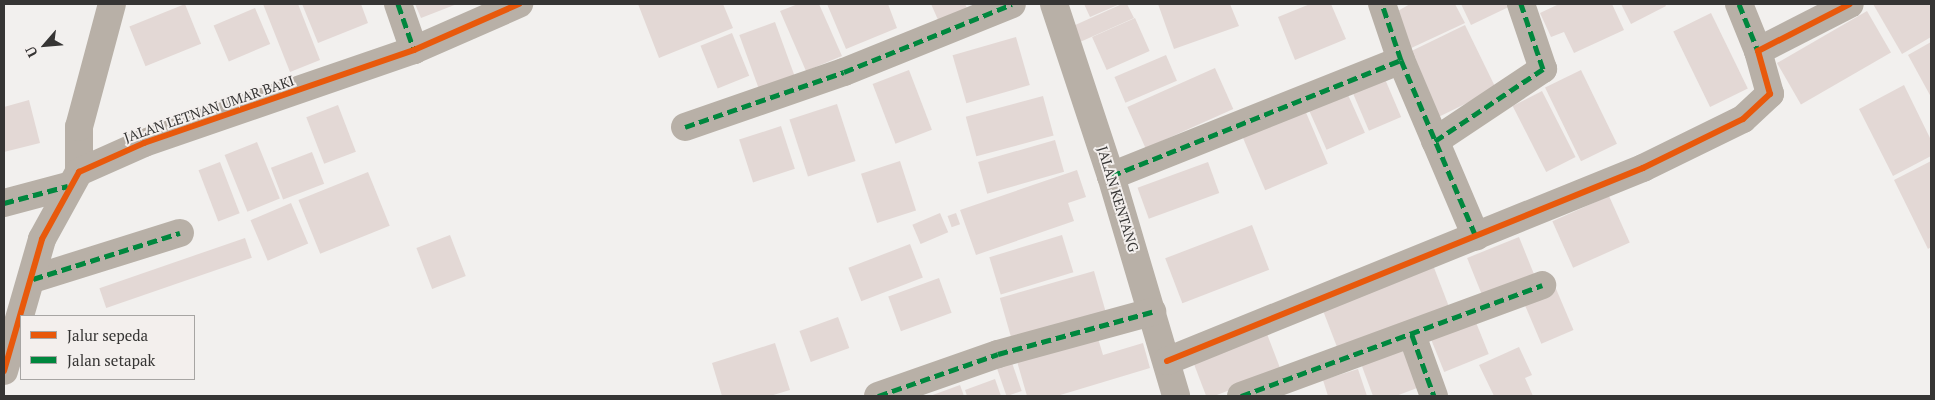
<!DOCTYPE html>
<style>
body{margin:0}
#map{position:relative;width:1935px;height:400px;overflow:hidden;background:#f2f0ee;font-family:"PT Serif",serif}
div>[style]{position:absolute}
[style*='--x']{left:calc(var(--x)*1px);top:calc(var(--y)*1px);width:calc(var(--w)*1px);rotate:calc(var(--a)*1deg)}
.building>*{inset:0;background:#e3d8d5;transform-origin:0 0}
.minor>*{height:28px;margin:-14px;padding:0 14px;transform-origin:14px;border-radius:14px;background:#b8b0a7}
.tertiary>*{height:28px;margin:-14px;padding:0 14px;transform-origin:14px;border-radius:14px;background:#b8b0a7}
.quiet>*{height:5px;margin-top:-2.5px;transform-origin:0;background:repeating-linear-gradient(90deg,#00873e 0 10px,transparent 0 15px)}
.cycleway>*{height:6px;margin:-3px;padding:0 3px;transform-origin:3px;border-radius:3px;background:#e8590c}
span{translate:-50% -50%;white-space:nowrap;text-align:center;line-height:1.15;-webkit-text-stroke:4px #f3efed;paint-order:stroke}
.street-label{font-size:14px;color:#363534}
.frame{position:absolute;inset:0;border:5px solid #363534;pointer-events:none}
.legend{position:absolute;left:20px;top:315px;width:175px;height:65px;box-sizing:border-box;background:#f3efed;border:1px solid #a7a5a3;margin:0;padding:6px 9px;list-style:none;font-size:15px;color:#363534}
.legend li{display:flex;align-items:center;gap:10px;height:25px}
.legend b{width:25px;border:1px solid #a7a5a3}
.north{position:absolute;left:20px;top:20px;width:50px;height:50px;-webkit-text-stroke:4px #f3efed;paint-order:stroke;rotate:243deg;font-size:14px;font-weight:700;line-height:20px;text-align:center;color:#363534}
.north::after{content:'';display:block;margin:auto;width:18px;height:22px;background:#363534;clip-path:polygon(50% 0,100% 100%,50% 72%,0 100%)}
</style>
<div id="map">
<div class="building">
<div style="left:185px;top:4px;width:43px;height:60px;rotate:68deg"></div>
<div style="clip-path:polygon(263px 4px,298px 4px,320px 60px,290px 72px)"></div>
<div style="clip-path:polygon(302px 4px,361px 4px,368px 23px,318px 43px)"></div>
<div style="clip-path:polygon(415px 4px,457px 4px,421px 18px)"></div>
<div style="clip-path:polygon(638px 4px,723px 4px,733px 28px,659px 58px)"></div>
<div style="clip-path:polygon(798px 4px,819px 4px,842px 56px,806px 71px,780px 11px)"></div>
<div style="clip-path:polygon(827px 4px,888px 4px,897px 28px,846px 49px)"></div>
<div style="clip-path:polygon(931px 4px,965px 4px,968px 10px,939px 22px)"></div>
<div style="clip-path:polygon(1084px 4px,1120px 4px,1090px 17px)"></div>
<div style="clip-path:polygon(1122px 4px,1127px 4px,1134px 18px,1080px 42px,1073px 26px)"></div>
<div style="clip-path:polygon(1158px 4px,1230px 4px,1239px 26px,1174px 49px)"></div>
<div style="clip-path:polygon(1310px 4px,1331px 4px,1346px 39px,1295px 60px,1278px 17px)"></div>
<div style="clip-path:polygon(1410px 4px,1455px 4px,1465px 23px,1407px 50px,1391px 15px)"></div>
<div style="clip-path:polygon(1461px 4px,1515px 4px,1471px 25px)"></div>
<div style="clip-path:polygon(1559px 4px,1612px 4px,1624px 30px,1574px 53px,1564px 32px,1551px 37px,1540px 13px)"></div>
<div style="clip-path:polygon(1621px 4px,1665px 4px,1666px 6px,1631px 24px)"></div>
<div style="clip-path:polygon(1873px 4px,1931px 4px,1931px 37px,1902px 54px)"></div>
<div style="left:255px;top:8px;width:39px;height:45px;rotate:67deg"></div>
<div style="left:1867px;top:11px;width:48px;height:104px;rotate:60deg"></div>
<div style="left:1711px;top:13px;width:84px;height:42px;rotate:64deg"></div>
<div style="left:1135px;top:18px;width:36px;height:47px;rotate:66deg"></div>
<div style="left:775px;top:22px;width:59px;height:38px;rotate:70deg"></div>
<div style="left:1465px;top:25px;width:71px;height:63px;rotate:64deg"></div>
<div style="left:732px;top:33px;width:46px;height:34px;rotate:68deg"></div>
<div style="left:1016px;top:37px;width:50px;height:66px;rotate:74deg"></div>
<div style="clip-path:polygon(1931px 42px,1931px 97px,1908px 55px)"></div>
<div style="left:1166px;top:55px;width:28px;height:56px;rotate:67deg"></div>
<div style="left:1215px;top:68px;width:45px;height:96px;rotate:66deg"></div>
<div style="left:909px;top:70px;width:64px;height:39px;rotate:69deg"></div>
<div style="left:1581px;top:70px;width:82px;height:40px;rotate:64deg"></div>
<div style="left:1382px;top:72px;width:49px;height:35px;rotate:67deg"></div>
<div style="clip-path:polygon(1904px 85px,1931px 140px,1931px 156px,1893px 176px,1859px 109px)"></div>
<div style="left:1345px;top:88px;width:49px;height:42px;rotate:66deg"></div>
<div style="left:1542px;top:91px;width:74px;height:33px;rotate:63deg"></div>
<div style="left:1043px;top:96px;width:41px;height:80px;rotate:75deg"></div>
<div style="clip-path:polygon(29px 100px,40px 143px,4px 152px,4px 107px)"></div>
<div style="left:1302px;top:103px;width:66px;height:68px;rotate:67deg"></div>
<div style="left:837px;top:104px;width:60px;height:50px;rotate:72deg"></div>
<div style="left:338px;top:105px;width:50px;height:34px;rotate:69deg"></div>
<div style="left:781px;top:126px;width:45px;height:44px;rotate:72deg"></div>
<div style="left:1055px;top:140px;width:33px;height:80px;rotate:74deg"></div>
<div style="left:257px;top:142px;width:61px;height:35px;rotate:68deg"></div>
<div style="left:312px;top:152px;width:34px;height:44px;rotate:69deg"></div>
<div style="left:900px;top:161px;width:52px;height:41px;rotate:72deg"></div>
<div style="clip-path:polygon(1931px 161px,1931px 247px,1928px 249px,1894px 180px)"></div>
<div style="left:220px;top:162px;width:55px;height:23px;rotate:69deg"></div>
<div style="left:1208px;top:162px;width:33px;height:75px;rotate:70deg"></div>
<div style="clip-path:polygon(1077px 170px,1086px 197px,1068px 203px,1074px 221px,976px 255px,960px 210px)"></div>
<div style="left:368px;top:172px;width:58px;height:75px;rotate:68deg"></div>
<div style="left:1609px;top:196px;width:51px;height:62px;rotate:66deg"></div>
<div style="left:291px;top:203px;width:44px;height:44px;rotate:67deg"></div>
<div style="left:940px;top:213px;width:21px;height:30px;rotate:67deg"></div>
<div style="left:956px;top:213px;width:12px;height:9px;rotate:70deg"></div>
<div style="left:1252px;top:225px;width:48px;height:93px;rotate:69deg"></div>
<div style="left:450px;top:235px;width:44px;height:36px;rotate:69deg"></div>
<div style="left:1062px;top:235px;width:39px;height:76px;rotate:73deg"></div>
<div style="left:1519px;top:237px;width:45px;height:56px;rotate:68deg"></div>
<div style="left:245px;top:238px;width:21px;height:154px;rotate:71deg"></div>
<div style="left:910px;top:244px;width:36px;height:66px;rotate:69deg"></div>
<div style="left:1433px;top:265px;width:50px;height:119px;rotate:69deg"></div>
<div style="left:1094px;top:271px;width:50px;height:98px;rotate:74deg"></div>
<div style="left:939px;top:278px;width:37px;height:54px;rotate:70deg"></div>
<div style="left:1554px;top:284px;width:50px;height:35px;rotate:67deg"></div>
<div style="left:1473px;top:315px;width:42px;height:48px;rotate:68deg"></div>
<div style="left:838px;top:317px;width:33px;height:41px;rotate:70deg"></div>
<div style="left:1267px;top:334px;width:39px;height:79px;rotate:69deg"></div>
<div style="clip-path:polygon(1097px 335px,1103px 355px,1143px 343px,1150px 368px,1057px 396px,1027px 396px,1016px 358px)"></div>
<div style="clip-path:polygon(775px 343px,790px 390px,770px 396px,722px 396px,712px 363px)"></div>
<div style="clip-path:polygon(1409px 343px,1425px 385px,1396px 396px,1373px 396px,1360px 361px)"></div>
<div style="clip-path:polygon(1519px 347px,1532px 375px,1525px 378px,1533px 396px,1494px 396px,1479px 365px)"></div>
<div style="left:1010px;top:357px;width:36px;height:16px;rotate:71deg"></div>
<div style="clip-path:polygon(1358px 369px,1367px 396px,1328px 396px,1323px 380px)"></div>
<div style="clip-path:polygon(995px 379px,1001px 396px,967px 396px,965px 390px)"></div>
<div style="clip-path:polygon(960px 385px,964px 396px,930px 396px)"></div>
</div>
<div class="minor">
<div style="--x:398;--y:4;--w:49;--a:70.8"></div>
<div style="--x:1054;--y:4;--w:181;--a:71.7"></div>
<div style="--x:1111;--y:176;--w:229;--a:73.5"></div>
<div style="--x:1739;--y:4;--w:51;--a:68"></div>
<div style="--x:1401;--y:60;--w:192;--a:67"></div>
<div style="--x:685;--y:127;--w:168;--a:-19.1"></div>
<div style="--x:844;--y:72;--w:181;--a:-22"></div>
<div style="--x:1435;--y:141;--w:130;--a:-33.7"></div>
<div style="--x:1543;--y:69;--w:69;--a:-108.7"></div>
<div style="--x:79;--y:172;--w:45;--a:-90"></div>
<div style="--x:79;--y:127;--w:127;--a:-75"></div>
<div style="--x:1111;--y:176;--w:312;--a:-21.8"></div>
<div style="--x:1401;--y:60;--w:59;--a:-108.7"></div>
<div style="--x:4;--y:203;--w:66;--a:-14.9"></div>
<div style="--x:33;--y:279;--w:154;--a:-17.4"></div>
<div style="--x:1412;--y:335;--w:65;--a:70.2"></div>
<div style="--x:1167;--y:361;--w:514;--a:-22.07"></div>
<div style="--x:1643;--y:168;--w:111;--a:-26.1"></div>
<div style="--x:1743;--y:119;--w:37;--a:-43"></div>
<div style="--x:1770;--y:94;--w:45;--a:-105.6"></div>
<div style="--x:1758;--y:51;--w:103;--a:-27.1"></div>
<div style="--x:878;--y:396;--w:127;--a:-19.3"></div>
<div style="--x:998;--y:354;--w:160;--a:-15.3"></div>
<div style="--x:1241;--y:396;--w:321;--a:-20.2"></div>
</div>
<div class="tertiary">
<div style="--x:4;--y:371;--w:137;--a:-73.9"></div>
<div style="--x:42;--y:239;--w:77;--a:-61.1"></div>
<div style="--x:79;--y:172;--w:71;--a:-24"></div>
<div style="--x:144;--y:143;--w:286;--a:-19"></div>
<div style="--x:414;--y:50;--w:115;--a:-23.7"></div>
</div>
<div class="quiet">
<div style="--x:398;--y:4;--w:49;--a:70.8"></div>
<div style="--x:1739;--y:4;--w:51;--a:68"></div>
<div style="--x:1401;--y:60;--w:192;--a:67"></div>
<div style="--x:685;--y:127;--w:168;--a:-19.1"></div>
<div style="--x:844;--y:72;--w:181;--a:-22"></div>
<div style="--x:1435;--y:141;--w:130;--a:-33.7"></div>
<div style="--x:1543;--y:69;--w:69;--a:-108.7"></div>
<div style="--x:1111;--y:176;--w:312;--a:-21.8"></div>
<div style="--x:1401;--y:60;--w:59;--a:-108.7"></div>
<div style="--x:4;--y:203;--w:66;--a:-14.9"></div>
<div style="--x:33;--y:279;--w:154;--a:-17.4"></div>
<div style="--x:1412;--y:335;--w:65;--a:70.2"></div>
<div style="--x:878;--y:396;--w:127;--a:-19.3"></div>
<div style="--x:998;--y:354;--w:160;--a:-15.3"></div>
<div style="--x:1241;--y:396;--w:321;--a:-20.2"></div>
</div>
<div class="cycleway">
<div style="--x:1167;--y:361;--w:514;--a:-22.07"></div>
<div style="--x:1643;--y:168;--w:111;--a:-26.1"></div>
<div style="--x:1743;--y:119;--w:37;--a:-43"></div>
<div style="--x:1770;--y:94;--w:45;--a:-105.6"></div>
<div style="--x:1758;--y:51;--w:103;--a:-27.1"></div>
<div style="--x:4;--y:371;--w:137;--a:-73.9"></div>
<div style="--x:42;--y:239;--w:77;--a:-61.1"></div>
<div style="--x:79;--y:172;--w:71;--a:-24"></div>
<div style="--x:144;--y:143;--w:286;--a:-19"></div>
<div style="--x:414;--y:50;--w:115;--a:-23.7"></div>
</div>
<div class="street-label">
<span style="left:209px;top:109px;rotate:-19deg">JALAN LETNAN UMAR BAKI</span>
<span style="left:1118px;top:199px;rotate:73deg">JALAN KENTANG</span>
</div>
<div class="frame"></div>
<ul class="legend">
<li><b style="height:6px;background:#e8590c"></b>Jalur sepeda</li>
<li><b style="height:6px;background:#00873e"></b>Jalan setapak</li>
</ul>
<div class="north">U</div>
</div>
